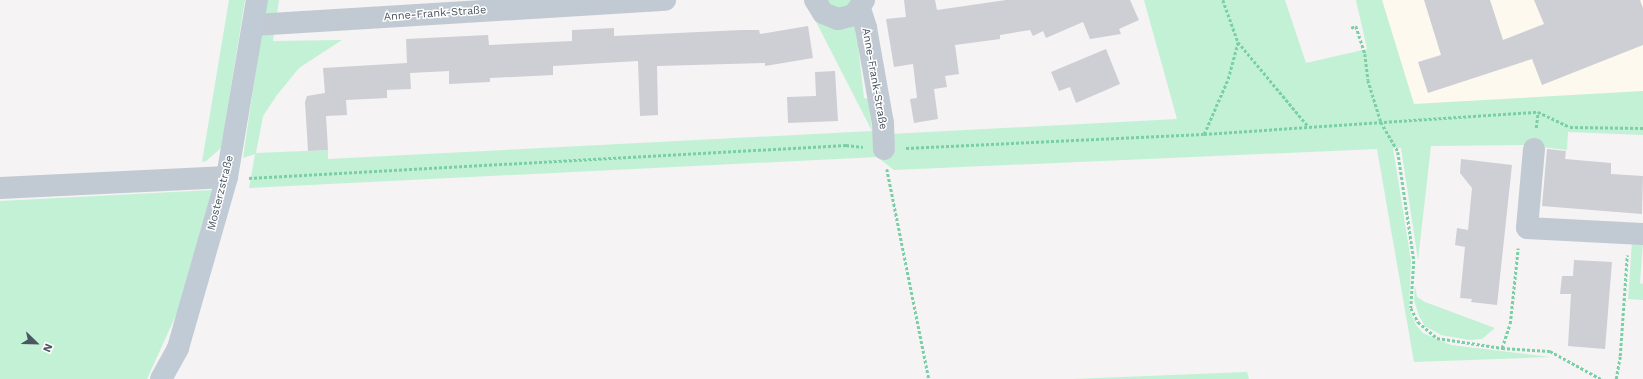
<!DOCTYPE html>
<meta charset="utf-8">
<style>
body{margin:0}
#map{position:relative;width:1643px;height:379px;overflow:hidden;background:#f5f3f3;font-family:"Work Sans",sans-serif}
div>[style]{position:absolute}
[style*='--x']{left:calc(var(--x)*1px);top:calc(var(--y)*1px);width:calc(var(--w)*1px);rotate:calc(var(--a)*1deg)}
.commercial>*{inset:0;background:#fdf9ef}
.green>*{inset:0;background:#c3f1d5}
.building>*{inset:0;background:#cdcfd5}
.path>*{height:2.5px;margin-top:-1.25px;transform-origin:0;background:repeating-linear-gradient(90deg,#7ad0a6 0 3px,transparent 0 5px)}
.street>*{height:22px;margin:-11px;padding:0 11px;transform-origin:11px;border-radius:11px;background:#c1cad2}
.secondary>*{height:22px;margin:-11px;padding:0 11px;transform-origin:11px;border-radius:11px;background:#c1cbd6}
span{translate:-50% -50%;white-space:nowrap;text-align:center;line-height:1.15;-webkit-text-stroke:3px #fff;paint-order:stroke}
.street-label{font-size:11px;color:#4a5661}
.north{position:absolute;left:16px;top:323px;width:40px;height:40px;-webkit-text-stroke:3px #fff;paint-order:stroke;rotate:113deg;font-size:11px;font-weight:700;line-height:16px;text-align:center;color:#4a5661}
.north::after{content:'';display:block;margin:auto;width:14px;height:18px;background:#4a5661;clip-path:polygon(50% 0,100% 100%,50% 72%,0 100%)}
</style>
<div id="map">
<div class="commercial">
<div style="clip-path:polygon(1382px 0,1643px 0,1643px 91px,1414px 104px)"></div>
</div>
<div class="green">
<div style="clip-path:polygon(229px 0,245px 0,221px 148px,206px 161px,202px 162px)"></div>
<div style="clip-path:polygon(266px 0,279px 0,273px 41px,342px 40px,299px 68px,277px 95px,263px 116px,256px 153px,328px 150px,328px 159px,872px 131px,811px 12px,860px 28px,858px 45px,864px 98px,869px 99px,872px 131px,890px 134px,1177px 119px,1144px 0,1285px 0,1306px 63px,1367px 49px,1356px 0,1382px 0,1414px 104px,1643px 91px,1643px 135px,1568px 132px,1567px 150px,1524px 145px,1431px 146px,1418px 260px,1401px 148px,1393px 148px,1411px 261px,1409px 309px,1416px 325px,1423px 333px,1451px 345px,1550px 357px,1414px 362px,1377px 149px,894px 170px,877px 157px,249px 188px,255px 154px,243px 158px)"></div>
<div style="clip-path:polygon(824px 0,854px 0,851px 5px,835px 9px)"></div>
<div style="clip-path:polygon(212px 190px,177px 313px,147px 379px,0 379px,0 201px)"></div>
<div style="clip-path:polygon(1632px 242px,1643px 243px,1640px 283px,1643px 284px,1643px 300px,1628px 299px)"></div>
<div style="clip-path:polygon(1415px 286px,1417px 297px,1425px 302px,1495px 328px,1482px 339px,1469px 340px,1441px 335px,1425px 326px,1419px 316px,1414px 300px)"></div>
<div style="clip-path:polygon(1247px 372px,1249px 379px,1073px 379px)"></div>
</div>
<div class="building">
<div style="clip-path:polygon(904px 0,935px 0,937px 10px,1006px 0,1130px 0,1139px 20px,1119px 29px,1121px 34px,1090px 39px,1083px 22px,1046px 38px,1043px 31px,1033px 36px,1030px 30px,1000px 35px,1000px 39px,955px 45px,959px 74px,945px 76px,947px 87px,934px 89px,938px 119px,914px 123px,910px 99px,917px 98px,913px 64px,894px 67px,886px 19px,906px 17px)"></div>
<div style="clip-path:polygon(1424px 0,1490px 0,1503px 40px,1544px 24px,1534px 0,1640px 0,1643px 8px,1643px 45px,1542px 85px,1532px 59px,1428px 93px,1418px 62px,1441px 55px)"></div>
<div style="clip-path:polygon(808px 26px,813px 58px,765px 66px,765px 63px,657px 66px,658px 115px,640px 116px,638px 61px,553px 66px,553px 75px,490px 78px,490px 82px,449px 84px,449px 71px,410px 73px,411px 89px,387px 90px,387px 98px,346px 100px,347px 115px,326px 116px,328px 150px,308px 151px,305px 102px,307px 96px,325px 93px,323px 68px,407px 63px,406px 39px,488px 35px,489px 45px,572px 41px,572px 30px,614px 28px,614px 36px,742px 30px,759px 30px,760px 34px)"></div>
<div style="clip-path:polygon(1106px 49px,1120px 84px,1076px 103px,1070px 87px,1059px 91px,1051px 72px)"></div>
<div style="clip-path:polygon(835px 71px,838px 121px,788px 123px,787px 97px,816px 96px,815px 72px)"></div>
<div style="clip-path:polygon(1547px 149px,1566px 151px,1565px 159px,1611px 163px,1611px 174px,1643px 176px,1642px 214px,1542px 206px)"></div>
<div style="clip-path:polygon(1461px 159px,1512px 165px,1497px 305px,1471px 302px,1472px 299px,1460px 298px,1465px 247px,1455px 245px,1457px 228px,1468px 230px,1472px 188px,1460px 173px)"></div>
<div style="clip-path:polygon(1574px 260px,1612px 262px,1605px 349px,1568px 346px,1571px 294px,1560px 294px,1562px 276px,1573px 276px)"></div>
</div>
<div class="path">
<div style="--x:1223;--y:0;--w:45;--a:70.3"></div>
<div style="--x:1238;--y:42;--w:109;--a:50.2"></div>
<div style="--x:1351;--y:28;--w:5;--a:-22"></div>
<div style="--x:1356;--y:26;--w:29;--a:72"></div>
<div style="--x:1365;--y:54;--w:26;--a:83"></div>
<div style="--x:1368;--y:80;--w:44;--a:72.8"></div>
<div style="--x:1381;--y:122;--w:34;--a:60"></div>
<div style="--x:1398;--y:152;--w:110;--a:81.6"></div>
<div style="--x:1414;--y:261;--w:47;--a:93.7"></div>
<div style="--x:1411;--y:308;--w:16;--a:63"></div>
<div style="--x:1418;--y:322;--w:25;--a:40"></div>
<div style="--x:1437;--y:338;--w:66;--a:8.7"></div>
<div style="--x:1502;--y:348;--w:48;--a:3.6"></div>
<div style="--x:1550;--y:351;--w:58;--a:28.8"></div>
<div style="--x:1536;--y:128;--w:16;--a:-83"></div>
<div style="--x:1204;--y:134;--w:60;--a:-66.4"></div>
<div style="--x:1228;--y:79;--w:38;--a:-75"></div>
<div style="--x:906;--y:148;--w:298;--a:-2.7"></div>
<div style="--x:1204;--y:134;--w:335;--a:-3.8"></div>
<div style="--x:1538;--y:112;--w:35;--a:25"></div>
<div style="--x:1570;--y:127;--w:73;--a:0.8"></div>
<div style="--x:887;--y:169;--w:214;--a:78.7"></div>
<div style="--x:249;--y:178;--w:598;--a:-3.16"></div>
<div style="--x:846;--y:145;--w:17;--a:7"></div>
<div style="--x:1502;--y:348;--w:25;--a:-72"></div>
<div style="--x:1510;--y:324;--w:76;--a:-84"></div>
<div style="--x:1616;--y:379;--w:23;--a:-80"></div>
<div style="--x:1620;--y:356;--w:101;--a:-86"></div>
</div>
<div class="street">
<div style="--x:815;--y:0;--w:15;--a:58"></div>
<div style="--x:823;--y:13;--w:16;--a:22"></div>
<div style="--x:838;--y:19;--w:16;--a:-14"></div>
<div style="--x:854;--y:15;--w:18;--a:-56"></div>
<div style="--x:860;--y:9;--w:20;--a:72"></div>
<div style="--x:866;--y:28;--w:97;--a:79.9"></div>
<div style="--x:883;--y:123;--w:26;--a:88"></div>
<div style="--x:253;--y:25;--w:413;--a:-3.5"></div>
<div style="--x:1534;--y:149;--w:79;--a:95.1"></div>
<div style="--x:1527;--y:228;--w:116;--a:3"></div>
<div style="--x:0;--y:188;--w:227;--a:-2.8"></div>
</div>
<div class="secondary">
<div style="--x:161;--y:379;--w:35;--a:-61"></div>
<div style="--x:178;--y:348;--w:178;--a:-74"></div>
<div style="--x:227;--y:177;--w:180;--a:-80.4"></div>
</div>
<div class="street-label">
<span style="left:435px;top:14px;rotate:-4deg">Anne-Frank-Straße</span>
<span style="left:874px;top:79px;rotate:80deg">Anne-Frank-Straße</span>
<span style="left:221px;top:193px;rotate:-76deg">Mosterzstraße</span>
</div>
<div class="north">N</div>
</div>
